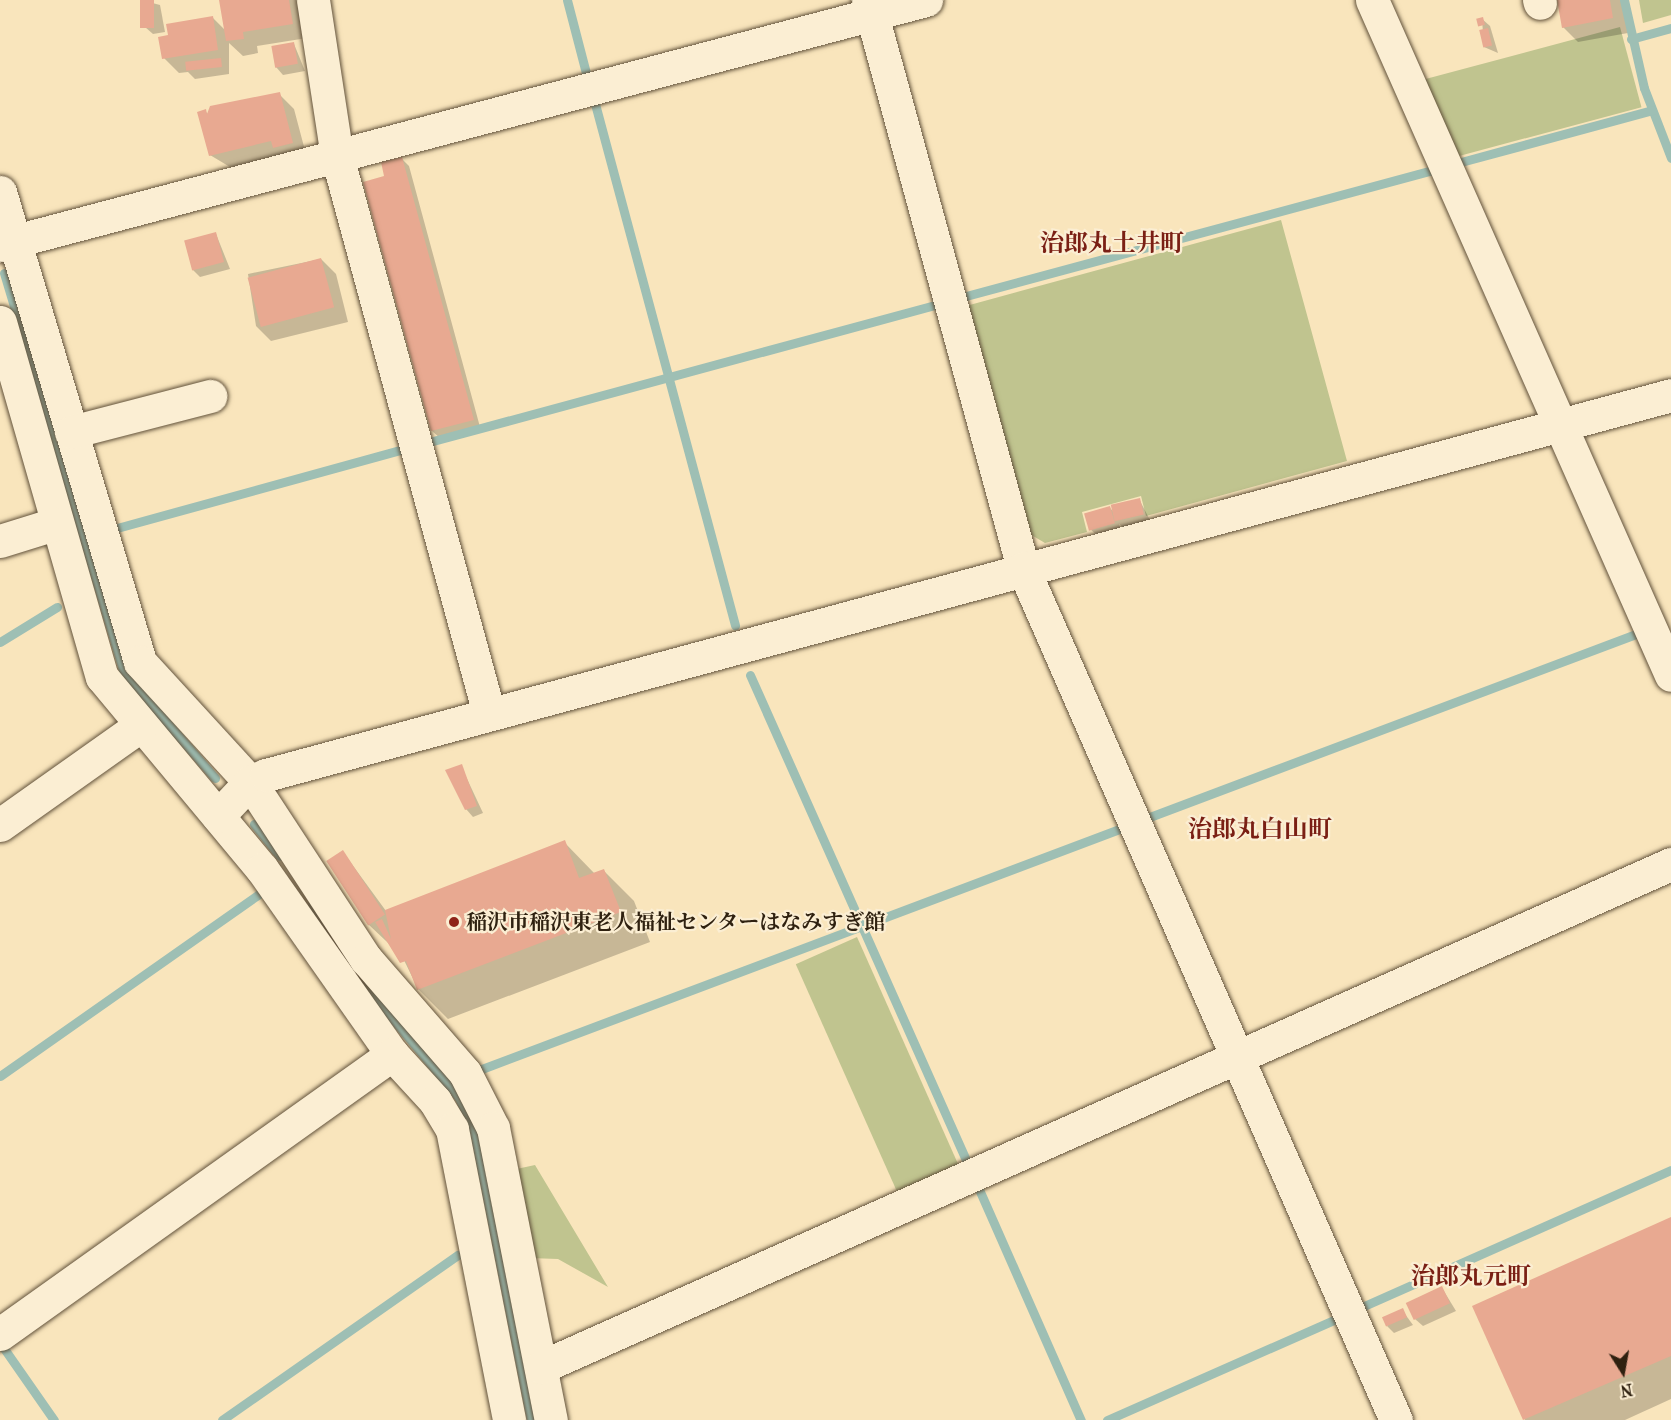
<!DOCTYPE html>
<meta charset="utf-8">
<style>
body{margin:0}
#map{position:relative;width:1671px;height:1420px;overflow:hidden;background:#f9e5bc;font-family:"IM FELL French Canon","Noto Serif JP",serif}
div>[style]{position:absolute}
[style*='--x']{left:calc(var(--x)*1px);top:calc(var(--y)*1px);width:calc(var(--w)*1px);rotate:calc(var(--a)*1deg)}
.green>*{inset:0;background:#c0c48f;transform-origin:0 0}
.shadow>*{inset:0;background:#0003}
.stream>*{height:9px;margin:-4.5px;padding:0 4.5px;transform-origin:4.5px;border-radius:4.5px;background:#9ebfb4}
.building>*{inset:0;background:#e8a991;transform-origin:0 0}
.roads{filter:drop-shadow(0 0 2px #62523b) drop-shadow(0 0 2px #62523b)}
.minor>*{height:33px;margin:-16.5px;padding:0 16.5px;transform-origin:16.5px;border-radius:16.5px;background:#fbeed3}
.dots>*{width:16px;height:16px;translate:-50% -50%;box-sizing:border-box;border:3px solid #fbeed3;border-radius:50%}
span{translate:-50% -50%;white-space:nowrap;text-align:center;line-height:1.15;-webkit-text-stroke:4.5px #fbeed3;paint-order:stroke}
.poi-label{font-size:21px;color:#2f2110;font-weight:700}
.left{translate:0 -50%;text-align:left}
.quarter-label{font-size:24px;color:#7a1f14;font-weight:700}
.north{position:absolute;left:1593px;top:1342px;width:60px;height:60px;-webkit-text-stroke:4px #fbeed3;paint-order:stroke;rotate:169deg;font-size:16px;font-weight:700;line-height:24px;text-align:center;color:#2f2110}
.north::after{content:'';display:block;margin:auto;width:21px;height:27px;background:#2f2110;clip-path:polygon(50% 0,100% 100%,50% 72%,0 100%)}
</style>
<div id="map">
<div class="green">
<div style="clip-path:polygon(1639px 0,1671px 0,1671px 15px,1643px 23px)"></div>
<div style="left:1620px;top:27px;width:83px;height:209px;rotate:75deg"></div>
<div style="clip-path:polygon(1281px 220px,1347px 461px,1146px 516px,1141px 496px,1082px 512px,1087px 532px,1045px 543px,1028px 533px,966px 306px)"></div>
<div style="left:857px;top:937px;width:252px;height:67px;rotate:66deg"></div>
<div style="clip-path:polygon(535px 1165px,608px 1287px,558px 1259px,529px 1258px,512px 1170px)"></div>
</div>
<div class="shadow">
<div style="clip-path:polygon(141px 0,160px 5px,165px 32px,153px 34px,145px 27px)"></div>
<div style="clip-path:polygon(221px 0,301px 0,307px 38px,257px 46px,258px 53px,243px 56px,229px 43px,229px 74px,195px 79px,188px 72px,179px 73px,164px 58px,170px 37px,213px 18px,226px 31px)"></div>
<div style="clip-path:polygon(1558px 0,1622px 0,1628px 33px,1578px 42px,1563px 27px)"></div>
<div style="clip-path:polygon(1482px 19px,1490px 26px,1498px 53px,1484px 47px)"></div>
<div style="clip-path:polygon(294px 44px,305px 71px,283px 75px,276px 67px)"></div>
<div style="clip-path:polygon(279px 94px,294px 109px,307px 158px,235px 170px,210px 155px,205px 111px,214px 120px)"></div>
<div style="clip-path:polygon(402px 159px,409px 166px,480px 427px,440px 438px,432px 431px,365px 183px,386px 177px)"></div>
<div style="clip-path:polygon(216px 234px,230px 269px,200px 277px,193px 270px)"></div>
<div style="clip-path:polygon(321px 259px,336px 274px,348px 322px,271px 341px,256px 326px,248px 274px)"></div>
<div style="clip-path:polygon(1139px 499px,1151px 522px,1125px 529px,1119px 524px,1121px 530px,1098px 536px,1090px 529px,1110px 508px,1115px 513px)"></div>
<div style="clip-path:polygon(461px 766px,483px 813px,473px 817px,466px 809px)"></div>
<div style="clip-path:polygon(564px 842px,595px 874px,604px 871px,634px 901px,650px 942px,448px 1019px,418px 989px,402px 956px,369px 925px,328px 862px,343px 852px,386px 911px)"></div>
<div style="clip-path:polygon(1671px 1219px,1671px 1399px,1625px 1420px,1525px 1420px,1474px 1307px)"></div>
<div style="clip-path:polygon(1442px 1288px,1456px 1311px,1423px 1326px,1415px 1319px)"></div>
<div style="clip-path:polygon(1402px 1310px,1413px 1325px,1394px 1333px,1387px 1326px)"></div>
</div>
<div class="stream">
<div style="--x:567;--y:0;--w:75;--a:75.4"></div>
<div style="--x:1624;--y:0;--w:90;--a:77.2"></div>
<div style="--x:1644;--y:88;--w:75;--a:68.9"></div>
<div style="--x:1631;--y:39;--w:41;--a:-15.4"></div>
<div style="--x:594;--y:100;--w:544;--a:74.97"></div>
<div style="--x:1461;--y:162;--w:198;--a:-15.2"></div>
<div style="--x:4;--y:273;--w:418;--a:73.3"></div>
<div style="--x:124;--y:673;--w:139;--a:49.1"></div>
<div style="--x:966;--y:296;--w:483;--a:-15.1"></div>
<div style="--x:433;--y:441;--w:520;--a:-15.16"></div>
<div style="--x:117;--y:528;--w:295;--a:-15.4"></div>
<div style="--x:0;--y:642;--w:67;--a:-31.6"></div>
<div style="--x:750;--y:675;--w:531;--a:65.99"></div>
<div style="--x:1147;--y:818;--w:528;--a:-20.63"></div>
<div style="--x:254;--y:824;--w:41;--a:50.9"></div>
<div style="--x:312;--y:905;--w:52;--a:60"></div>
<div style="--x:357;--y:976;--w:159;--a:50.1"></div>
<div style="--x:459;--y:1098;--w:37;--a:66"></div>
<div style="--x:474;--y:1132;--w:294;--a:78.8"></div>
<div style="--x:479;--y:1070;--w:687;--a:-20.62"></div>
<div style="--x:0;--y:1076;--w:317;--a:-35.1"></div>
<div style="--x:978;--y:1187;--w:255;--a:66.2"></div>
<div style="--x:1364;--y:1306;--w:336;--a:-23.9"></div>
<div style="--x:3;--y:1347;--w:89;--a:55.1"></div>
<div style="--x:222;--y:1420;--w:288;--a:-35"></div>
<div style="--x:1107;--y:1420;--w:250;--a:-23.8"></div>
</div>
<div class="building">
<div style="left:140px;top:0;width:14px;height:28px"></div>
<div style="clip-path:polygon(219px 0,289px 0,293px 24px,243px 32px,244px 39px,226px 41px)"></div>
<div style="clip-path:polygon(1557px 0,1610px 0,1613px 18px,1562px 28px)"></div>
<div style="clip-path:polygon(213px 16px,218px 50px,162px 59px,158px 37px,168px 35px,166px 24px)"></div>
<div style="left:1483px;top:17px;width:8px;height:7px;rotate:76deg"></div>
<div style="left:1488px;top:28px;width:18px;height:9px;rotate:77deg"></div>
<div style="left:294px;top:42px;width:22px;height:23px;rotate:80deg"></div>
<div style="left:221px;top:58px;width:9px;height:36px;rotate:84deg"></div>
<div style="clip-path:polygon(280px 92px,293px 143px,273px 148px,271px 141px,209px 156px,197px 112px,206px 109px,207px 114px,210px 106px)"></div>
<div style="clip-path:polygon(402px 157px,474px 420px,431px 431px,363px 182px,384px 176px,381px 162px)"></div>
<div style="left:216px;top:232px;width:31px;height:33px;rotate:75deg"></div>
<div style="left:321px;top:258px;width:51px;height:76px;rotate:75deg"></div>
<div style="left:1140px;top:498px;width:17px;height:30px;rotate:77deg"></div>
<div style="left:1110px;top:506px;width:18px;height:27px;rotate:74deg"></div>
<div style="clip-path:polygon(462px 764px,477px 806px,465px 810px,445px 770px)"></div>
<div style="clip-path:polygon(565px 840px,579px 878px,604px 869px,621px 912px,417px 990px,406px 961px,400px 963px,375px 922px,382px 919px,391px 939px,385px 910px)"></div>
<div style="left:343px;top:850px;width:77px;height:20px;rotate:57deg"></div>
<div style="clip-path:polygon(1671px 1217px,1671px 1356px,1523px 1420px,1472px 1306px)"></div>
<div style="left:1442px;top:1286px;width:19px;height:40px;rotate:65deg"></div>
<div style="left:1403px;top:1308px;width:10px;height:23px;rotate:66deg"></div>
</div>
<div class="roads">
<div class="minor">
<div style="--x:313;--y:0;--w:158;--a:81.3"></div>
<div style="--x:337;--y:156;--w:578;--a:74.76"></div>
<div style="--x:868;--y:0;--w:589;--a:74.74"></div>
<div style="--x:1023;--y:568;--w:930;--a:66.36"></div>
<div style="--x:1372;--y:0;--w:738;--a:66.11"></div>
<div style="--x:1539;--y:0;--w:3;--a:72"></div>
<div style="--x:0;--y:192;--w:490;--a:73.4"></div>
<div style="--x:140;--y:662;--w:163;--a:47.5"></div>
<div style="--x:250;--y:782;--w:212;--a:56.8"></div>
<div style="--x:366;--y:959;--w:151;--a:49"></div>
<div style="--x:465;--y:1073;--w:62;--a:63"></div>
<div style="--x:493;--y:1128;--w:298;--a:78.8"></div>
<div style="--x:0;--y:245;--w:958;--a:-14.82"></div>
<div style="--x:0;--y:322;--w:369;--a:74"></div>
<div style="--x:102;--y:677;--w:250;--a:50.2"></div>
<div style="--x:262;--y:869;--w:226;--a:54.9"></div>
<div style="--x:392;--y:1054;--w:64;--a:47.5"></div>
<div style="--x:435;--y:1101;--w:33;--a:59"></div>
<div style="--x:452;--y:1129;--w:297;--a:78.9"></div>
<div style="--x:71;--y:432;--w:144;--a:-14.5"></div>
<div style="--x:0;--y:541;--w:58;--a:-17.2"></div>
<div style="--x:218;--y:816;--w:47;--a:-46.7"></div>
<div style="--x:250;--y:782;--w:17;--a:-24"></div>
<div style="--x:266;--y:775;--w:1455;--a:-15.13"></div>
<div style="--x:0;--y:825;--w:173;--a:-35.3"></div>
<div style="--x:0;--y:1334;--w:482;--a:-35.5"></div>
<div style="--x:541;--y:1367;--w:1237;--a:-24"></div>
</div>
</div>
<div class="dots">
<div style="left:454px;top:922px;background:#8f2418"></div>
</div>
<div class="poi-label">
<span class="left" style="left:466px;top:922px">稲沢市稲沢東老人福祉センターはなみすぎ館</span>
</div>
<div class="quarter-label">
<span style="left:1112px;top:244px">治郎丸土井町</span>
<span style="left:1260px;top:830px">治郎丸白山町</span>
<span style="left:1471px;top:1277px">治郎丸元町</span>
</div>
<div class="north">N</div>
</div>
